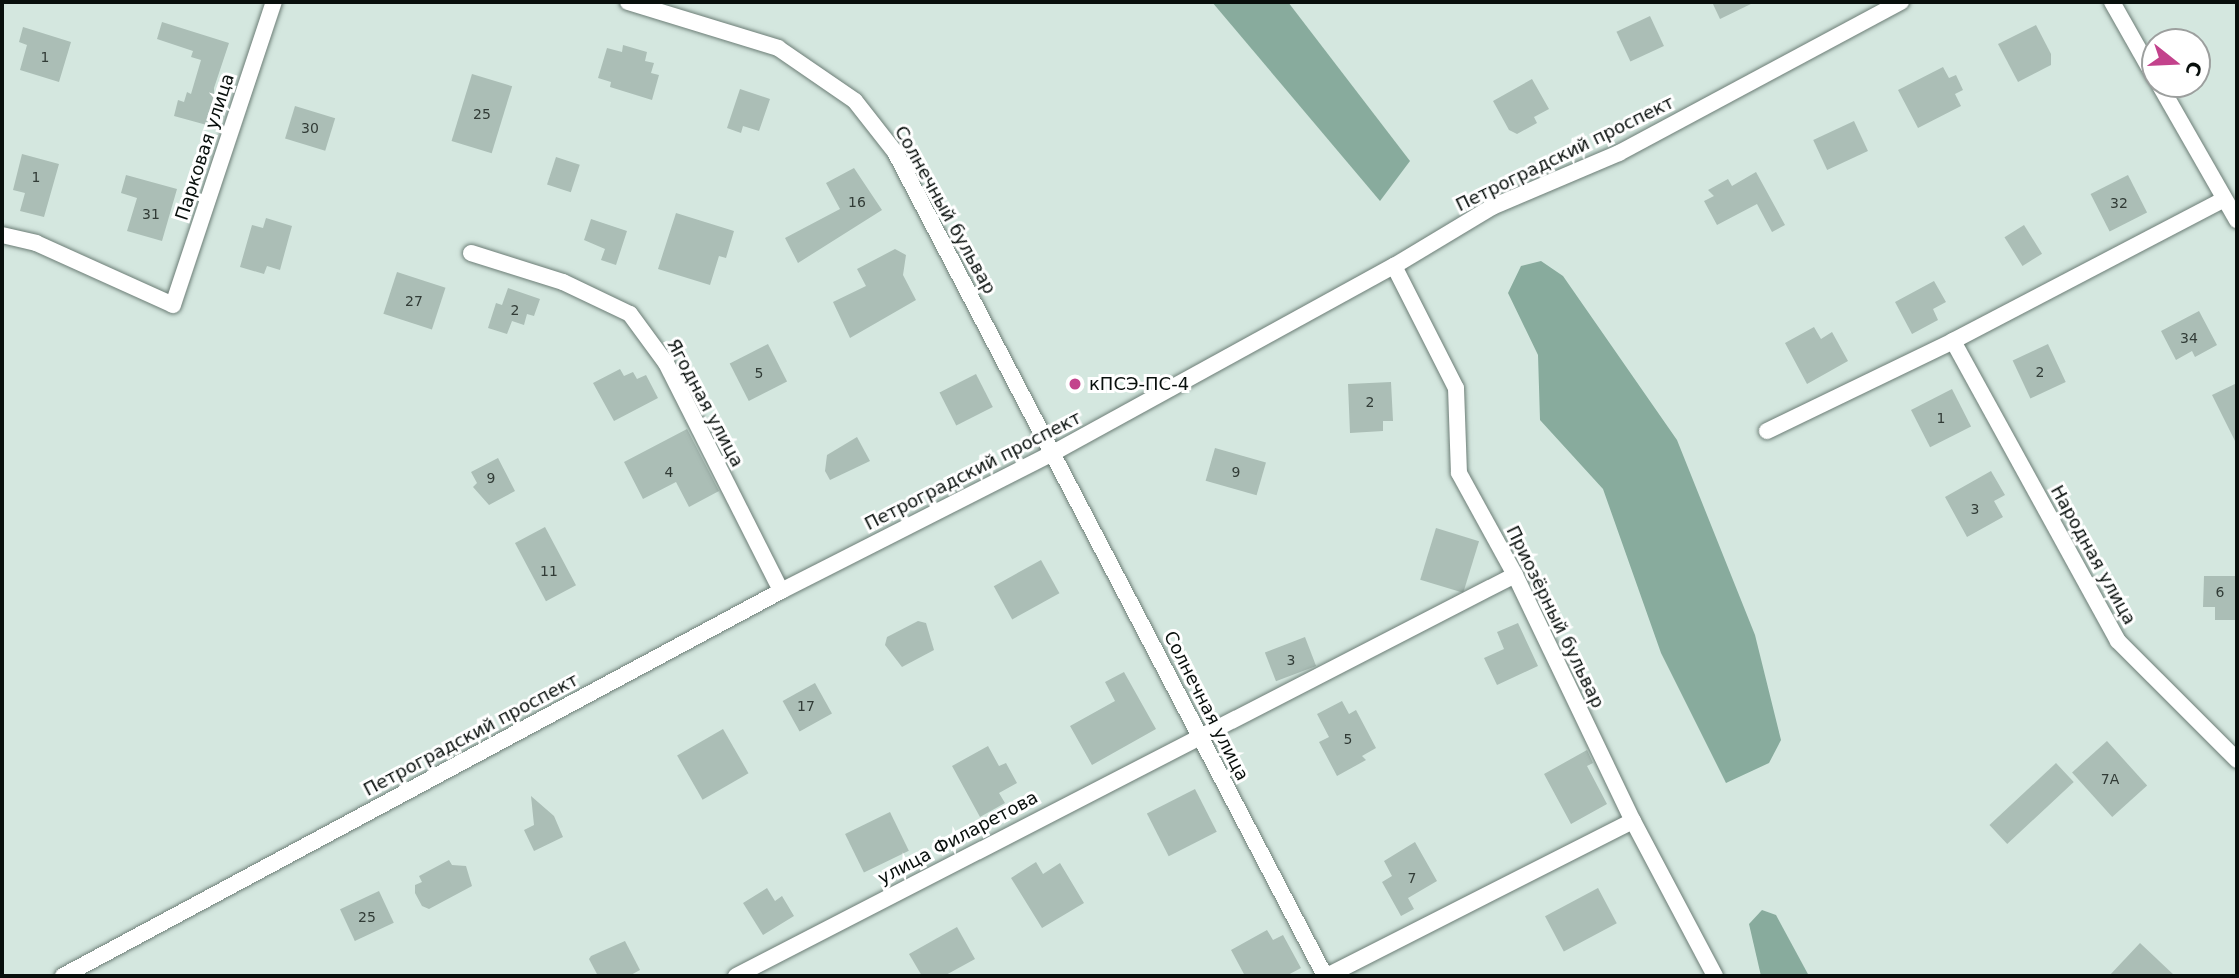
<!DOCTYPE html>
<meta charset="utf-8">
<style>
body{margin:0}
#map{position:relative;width:2239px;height:978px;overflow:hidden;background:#d4e7df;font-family:"DejaVu Sans",sans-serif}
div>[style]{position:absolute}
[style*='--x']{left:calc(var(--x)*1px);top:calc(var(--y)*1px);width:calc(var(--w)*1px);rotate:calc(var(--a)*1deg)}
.water>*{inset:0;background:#88ab9d}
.building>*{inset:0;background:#abbeb6;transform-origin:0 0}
.roads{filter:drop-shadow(0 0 2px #6c7d76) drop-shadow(0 0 2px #6c7d76)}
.street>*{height:16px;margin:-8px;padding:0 8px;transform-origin:8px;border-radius:8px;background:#fff}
.dots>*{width:19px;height:19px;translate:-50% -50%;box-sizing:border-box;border:4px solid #fff;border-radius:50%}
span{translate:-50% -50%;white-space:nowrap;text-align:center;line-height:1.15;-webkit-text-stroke:6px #fff;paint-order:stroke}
.number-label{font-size:14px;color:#313b36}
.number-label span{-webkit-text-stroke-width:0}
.street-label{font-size:18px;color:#080f0c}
.poi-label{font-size:18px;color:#080f0c}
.left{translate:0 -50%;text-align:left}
.frame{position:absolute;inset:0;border:4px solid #080f0c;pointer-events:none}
.north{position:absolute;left:2141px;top:28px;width:70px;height:70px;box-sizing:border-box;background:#fff;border:2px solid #9c9f9e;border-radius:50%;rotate:108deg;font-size:19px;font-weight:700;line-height:28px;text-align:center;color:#080f0c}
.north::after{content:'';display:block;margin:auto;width:24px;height:32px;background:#c3428c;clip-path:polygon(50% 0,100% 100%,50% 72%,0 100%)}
</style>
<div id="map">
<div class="water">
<div style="clip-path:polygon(1212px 2px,1288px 2px,1410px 161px,1380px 201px)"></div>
<div style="clip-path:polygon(1541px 261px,1563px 276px,1677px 440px,1755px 635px,1781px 740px,1769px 763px,1726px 783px,1661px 653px,1603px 489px,1540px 420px,1538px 355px,1508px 293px,1521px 266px)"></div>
<div style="clip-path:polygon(1762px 910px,1776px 915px,1809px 976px,1761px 976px,1749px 924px)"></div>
</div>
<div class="building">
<div style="clip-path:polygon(1712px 2px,1755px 2px,1720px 19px)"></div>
<div style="left:1650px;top:16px;width:33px;height:37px;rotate:65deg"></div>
<div style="clip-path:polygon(162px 22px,229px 43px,214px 88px,214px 94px,222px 97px,214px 127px,174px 116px,178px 100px,184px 102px,187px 92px,191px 94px,201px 60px,191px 57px,193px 51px,157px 39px)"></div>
<div style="clip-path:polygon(2036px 25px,2051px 54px,2051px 65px,2018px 82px,1998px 44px)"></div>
<div style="clip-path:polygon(23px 27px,71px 42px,59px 82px,20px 70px,27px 45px,19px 42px)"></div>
<div style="clip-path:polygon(623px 45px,647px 52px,645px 61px,654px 63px,651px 73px,659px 75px,652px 100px,610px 87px,611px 82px,598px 78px,607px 48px,622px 52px)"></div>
<div style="clip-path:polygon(1943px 67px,1949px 78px,1956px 75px,1963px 90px,1955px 94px,1961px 106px,1918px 128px,1898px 90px)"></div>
<div style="left:472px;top:74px;width:42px;height:70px;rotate:17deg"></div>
<div style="clip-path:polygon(1532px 79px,1549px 109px,1534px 117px,1537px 123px,1517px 134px,1509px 130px,1493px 101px)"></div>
<div style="clip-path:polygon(740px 89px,770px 99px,759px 131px,743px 126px,741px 133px,727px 128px)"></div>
<div style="left:295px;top:106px;width:42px;height:34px;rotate:17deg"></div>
<div style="left:1854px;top:121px;width:33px;height:45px;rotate:65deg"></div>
<div style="clip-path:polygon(22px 154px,59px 164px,44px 217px,20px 211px,25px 193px,13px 190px)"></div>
<div style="left:556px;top:157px;width:25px;height:29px;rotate:18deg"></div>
<div style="clip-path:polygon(854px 168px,882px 210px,798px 263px,785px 238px,840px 209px,826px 183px)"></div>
<div style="clip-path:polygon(1756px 172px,1785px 225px,1772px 232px,1757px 204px,1717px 225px,1704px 201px,1714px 196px,1708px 190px,1728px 179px,1732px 186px)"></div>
<div style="clip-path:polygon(126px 175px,177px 189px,162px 241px,127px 231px,137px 198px,121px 193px)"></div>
<div style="left:2128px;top:175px;width:42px;height:42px;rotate:63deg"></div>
<div style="clip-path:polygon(676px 213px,734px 231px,726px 258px,719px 256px,710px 285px,658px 269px)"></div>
<div style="clip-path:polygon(266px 218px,292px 226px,280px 270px,267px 266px,264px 274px,240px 267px,252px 225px,263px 228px)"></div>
<div style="clip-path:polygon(591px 219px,627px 231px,616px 265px,601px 260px,605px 249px,584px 240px)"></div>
<div style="left:2024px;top:225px;width:34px;height:23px;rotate:58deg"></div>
<div style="clip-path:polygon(895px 249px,906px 255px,903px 275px,916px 300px,850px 338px,833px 302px,866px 286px,857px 269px)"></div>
<div style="left:397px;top:272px;width:51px;height:44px;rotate:18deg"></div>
<div style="clip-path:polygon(1934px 281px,1946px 302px,1933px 309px,1938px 320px,1912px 334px,1895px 302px)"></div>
<div style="clip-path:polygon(508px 288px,540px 299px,534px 316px,527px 314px,524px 325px,512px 321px,507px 334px,488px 328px,496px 303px,502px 305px)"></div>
<div style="clip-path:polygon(2199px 311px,2217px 345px,2195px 357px,2192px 351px,2176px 360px,2161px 331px)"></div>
<div style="clip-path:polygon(1814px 327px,1821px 339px,1832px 332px,1848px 361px,1807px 384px,1785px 343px)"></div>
<div style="left:768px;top:344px;width:42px;height:43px;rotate:63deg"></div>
<div style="left:2048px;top:344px;width:42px;height:39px;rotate:65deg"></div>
<div style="clip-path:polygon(620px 369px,624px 376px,633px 372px,637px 379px,646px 375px,658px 398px,614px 421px,593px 383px)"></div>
<div style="left:976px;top:374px;width:37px;height:41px;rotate:63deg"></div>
<div style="clip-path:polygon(1391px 382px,1393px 421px,1383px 421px,1383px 431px,1350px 433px,1348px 384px)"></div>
<div style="clip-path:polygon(2237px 383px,2237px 445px,2212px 395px)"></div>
<div style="left:1952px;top:389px;width:42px;height:46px;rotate:63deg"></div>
<div style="clip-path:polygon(687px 429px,719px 491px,689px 507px,676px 482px,643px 499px,624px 462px)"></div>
<div style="clip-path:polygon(857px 437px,870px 461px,830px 480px,825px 471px,827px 455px)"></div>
<div style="left:1215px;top:448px;width:53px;height:34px;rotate:16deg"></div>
<div style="clip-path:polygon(498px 458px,515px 491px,489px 505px,473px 487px,477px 483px,471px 472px)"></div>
<div style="clip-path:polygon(1991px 471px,2005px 495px,1994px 501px,2003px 517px,1967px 537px,1945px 497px)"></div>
<div style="left:545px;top:527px;width:66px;height:34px;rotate:62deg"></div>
<div style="left:1436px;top:528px;width:45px;height:54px;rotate:17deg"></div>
<div style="left:1041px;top:560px;width:38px;height:54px;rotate:61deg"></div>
<div style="clip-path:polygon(2204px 576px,2237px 576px,2237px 620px,2215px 620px,2215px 607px,2203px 607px)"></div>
<div style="clip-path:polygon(918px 621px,926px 623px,934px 650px,902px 667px,885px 645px,887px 637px)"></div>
<div style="clip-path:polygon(1518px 623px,1538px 666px,1497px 685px,1484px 658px,1504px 649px,1497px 632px)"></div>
<div style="left:1305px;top:637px;width:31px;height:43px;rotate:69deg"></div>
<div style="clip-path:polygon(1124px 672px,1156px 729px,1092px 765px,1070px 726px,1115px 701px,1105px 682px)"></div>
<div style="left:815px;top:683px;width:35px;height:37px;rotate:61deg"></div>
<div style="clip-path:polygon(1342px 701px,1349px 714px,1356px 710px,1376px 748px,1362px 756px,1366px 760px,1337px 776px,1319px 742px,1329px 737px,1317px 714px)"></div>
<div style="left:723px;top:729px;width:51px;height:53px;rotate:60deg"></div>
<div style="left:2107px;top:741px;width:60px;height:47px;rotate:48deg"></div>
<div style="clip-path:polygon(988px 746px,999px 766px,1006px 763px,1017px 783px,999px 793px,1005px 803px,980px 817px,952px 766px)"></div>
<div style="clip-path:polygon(1587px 750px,1593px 763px,1587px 766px,1607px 804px,1571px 824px,1544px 774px)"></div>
<div style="left:2056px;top:763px;width:26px;height:91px;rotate:47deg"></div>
<div style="left:1195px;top:789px;width:48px;height:54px;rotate:63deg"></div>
<div style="clip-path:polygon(531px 796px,554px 816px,563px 837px,534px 851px,524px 830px,534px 825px)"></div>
<div style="left:890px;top:812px;width:43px;height:50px;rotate:64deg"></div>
<div style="clip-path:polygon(1415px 842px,1437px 881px,1408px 898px,1414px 909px,1401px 916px,1382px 882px,1392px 876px,1384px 861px)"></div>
<div style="clip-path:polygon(449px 860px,452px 865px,466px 866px,472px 886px,429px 909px,422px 906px,415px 893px,415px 885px,422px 882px,419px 876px)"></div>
<div style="clip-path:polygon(1036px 862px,1043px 874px,1060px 863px,1084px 903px,1042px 928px,1011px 878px)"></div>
<div style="clip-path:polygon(767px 888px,775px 901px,782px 896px,794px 916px,763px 935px,743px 903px)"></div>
<div style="left:1598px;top:888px;width:40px;height:60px;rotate:62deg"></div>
<div style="left:379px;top:891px;width:35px;height:43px;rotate:65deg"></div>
<div style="clip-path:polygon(957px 927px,975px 959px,944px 976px,922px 976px,909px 954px)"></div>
<div style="clip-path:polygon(1267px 930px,1273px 940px,1283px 935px,1301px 968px,1286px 976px,1245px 976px,1231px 950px)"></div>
<div style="clip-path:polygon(625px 941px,640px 970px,629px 976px,598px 976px,589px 959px,591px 956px)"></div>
<div style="clip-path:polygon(2140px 943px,2175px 976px,2109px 976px)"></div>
</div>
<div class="roads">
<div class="street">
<div style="--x:628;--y:2;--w:157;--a:17"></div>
<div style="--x:778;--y:48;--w:93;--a:34.5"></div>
<div style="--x:855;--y:101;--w:65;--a:51.9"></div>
<div style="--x:895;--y:152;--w:929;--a:62.44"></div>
<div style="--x:2112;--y:2;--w:87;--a:60.5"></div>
<div style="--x:2159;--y:84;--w:157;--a:60.2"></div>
<div style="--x:2;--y:235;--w:35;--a:13"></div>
<div style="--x:36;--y:243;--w:150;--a:24.3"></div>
<div style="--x:173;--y:305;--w:319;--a:-71.6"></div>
<div style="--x:471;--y:253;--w:96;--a:17.5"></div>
<div style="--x:563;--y:282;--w:74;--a:25.5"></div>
<div style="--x:630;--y:314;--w:61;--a:53.7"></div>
<div style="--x:666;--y:363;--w:255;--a:63.2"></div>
<div style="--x:1394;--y:266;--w:137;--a:63.1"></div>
<div style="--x:1456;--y:388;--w:85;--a:88"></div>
<div style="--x:1459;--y:473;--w:116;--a:61.2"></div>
<div style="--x:1515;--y:575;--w:273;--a:64.4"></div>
<div style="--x:1633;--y:821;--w:175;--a:62.1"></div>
<div style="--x:1953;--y:341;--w:342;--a:61.2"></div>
<div style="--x:2118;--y:641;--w:168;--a:45"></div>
<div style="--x:1767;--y:431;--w:207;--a:-25.8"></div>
<div style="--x:1953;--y:341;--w:305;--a:-27.6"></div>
<div style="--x:63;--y:976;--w:815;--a:-28.2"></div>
<div style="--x:781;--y:591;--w:307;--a:-26.9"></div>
<div style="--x:1055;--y:452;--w:387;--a:-28.8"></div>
<div style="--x:1394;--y:266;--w:114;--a:-31"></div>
<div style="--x:1492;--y:207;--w:138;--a:-23"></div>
<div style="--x:1619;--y:153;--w:320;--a:-28.2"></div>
<div style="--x:736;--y:976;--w:876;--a:-27.24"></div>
<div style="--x:1327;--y:976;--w:343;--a:-26.9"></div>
</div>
</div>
<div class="dots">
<div style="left:1075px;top:384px;background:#c3428c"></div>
</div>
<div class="number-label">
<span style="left:45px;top:57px">1</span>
<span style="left:482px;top:114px">25</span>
<span style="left:310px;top:128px">30</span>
<span style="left:36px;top:177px">1</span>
<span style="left:857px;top:202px">16</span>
<span style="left:2119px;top:203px">32</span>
<span style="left:151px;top:214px">31</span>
<span style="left:414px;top:301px">27</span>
<span style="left:515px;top:310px">2</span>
<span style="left:2189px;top:338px">34</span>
<span style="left:2040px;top:372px">2</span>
<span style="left:759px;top:373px">5</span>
<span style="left:1370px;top:402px">2</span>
<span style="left:1941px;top:418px">1</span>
<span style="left:669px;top:472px">4</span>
<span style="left:1236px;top:472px">9</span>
<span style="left:491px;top:478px">9</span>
<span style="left:1975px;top:509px">3</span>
<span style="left:549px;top:571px">11</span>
<span style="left:2220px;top:592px">6</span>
<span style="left:1291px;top:660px">3</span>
<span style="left:806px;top:706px">17</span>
<span style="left:1348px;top:739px">5</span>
<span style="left:2110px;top:779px">7А</span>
<span style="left:1412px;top:878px">7</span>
<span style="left:367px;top:917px">25</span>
</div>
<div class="street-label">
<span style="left:205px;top:147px;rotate:-72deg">Парковая улица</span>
<span style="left:1565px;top:154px;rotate:-26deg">Петроградский проспект</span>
<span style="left:945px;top:210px;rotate:61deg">Солнечный бульвар</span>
<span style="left:705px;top:403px;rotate:62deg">Ягодная улица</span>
<span style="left:973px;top:471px;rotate:-27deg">Петроградский проспект</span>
<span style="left:2093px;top:555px;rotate:61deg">Народная улица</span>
<span style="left:1555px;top:617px;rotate:64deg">Приозёрный бульвар</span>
<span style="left:1206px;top:706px;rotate:63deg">Солнечная улица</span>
<span style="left:471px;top:735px;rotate:-28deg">Петроградский проспект</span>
<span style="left:958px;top:838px;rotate:-28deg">улица Филаретова</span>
</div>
<div class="poi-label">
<span class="left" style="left:1089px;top:384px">кПСЭ-ПС-4</span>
</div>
<div class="frame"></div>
<div class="north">С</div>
</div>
